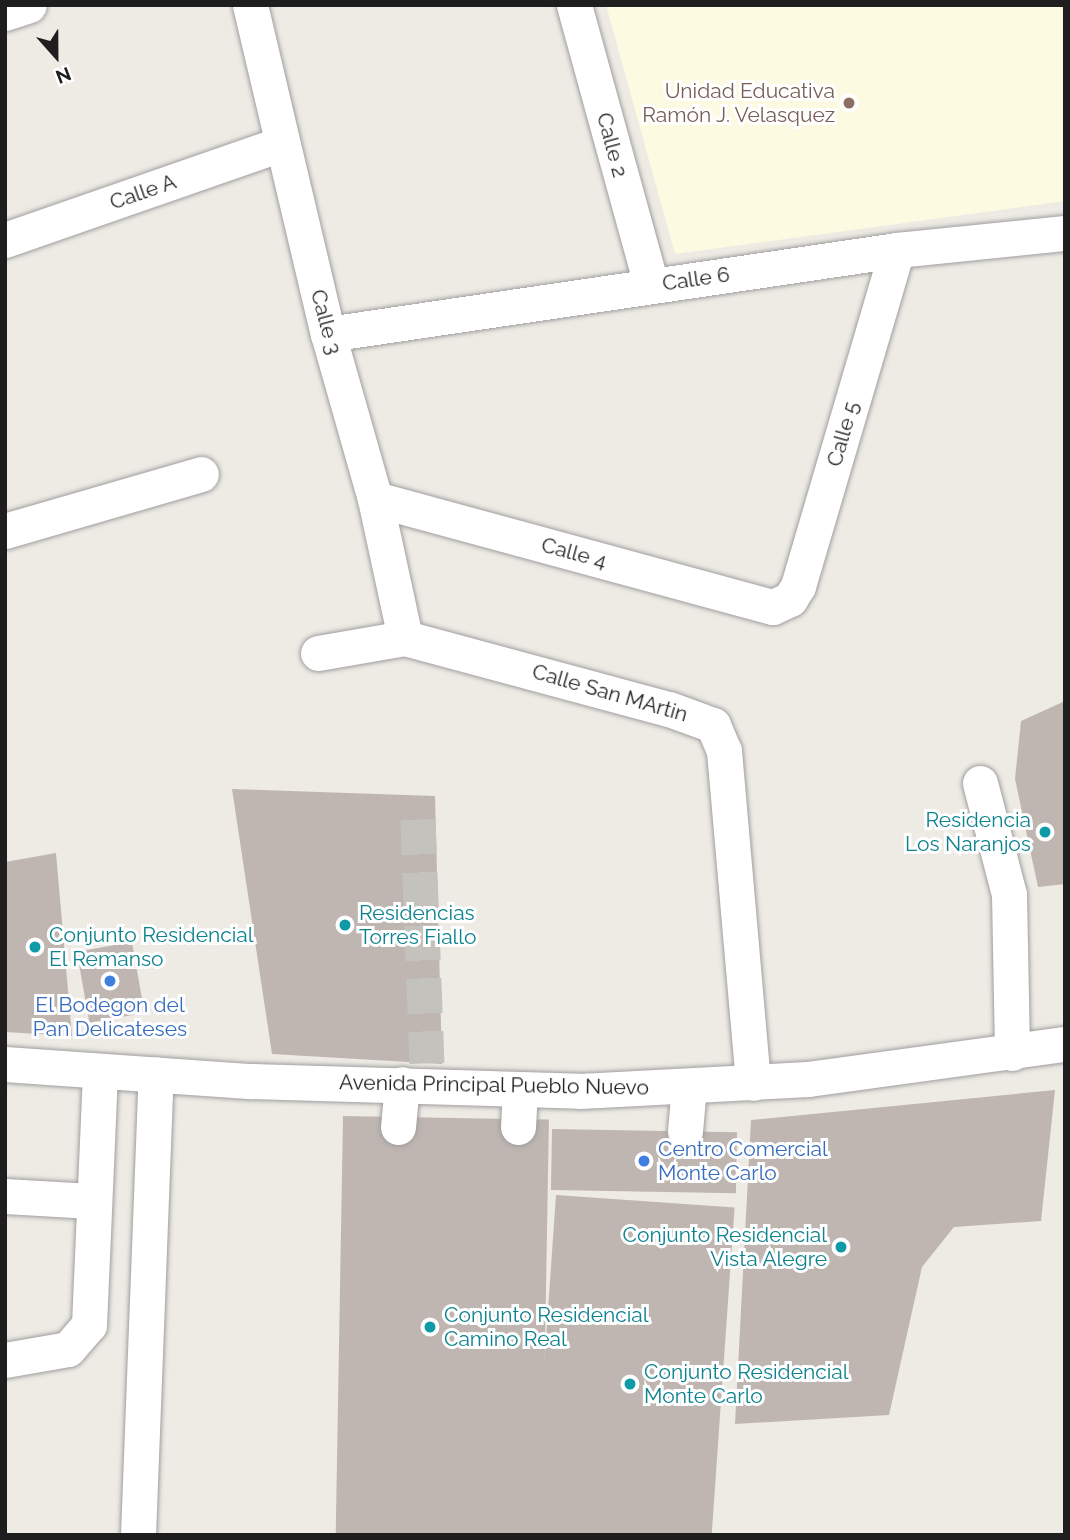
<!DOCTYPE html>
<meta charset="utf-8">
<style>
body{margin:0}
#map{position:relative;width:1070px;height:1540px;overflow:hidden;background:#eeebe5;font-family:Raleway,sans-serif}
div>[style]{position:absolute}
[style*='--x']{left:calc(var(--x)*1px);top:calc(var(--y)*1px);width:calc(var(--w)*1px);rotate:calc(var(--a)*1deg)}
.education>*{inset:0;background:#fcfae1}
.building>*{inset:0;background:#bfb6b2;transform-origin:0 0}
.minor-tunnel>*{height:35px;margin-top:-17.5px;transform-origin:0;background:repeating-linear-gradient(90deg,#c4c2bd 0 35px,transparent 0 53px)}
.roads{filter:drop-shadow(0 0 2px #9f9f9f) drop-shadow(0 0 2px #9f9f9f)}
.minor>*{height:35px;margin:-17.5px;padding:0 17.5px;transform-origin:17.5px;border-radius:17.5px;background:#fff}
.dots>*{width:19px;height:19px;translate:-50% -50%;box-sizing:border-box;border:4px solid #fff;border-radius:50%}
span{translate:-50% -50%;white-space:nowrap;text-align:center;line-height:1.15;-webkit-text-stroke:6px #fff;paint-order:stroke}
.education-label{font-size:21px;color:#785e54}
.right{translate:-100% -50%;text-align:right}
.street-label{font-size:21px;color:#1e1e1e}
.culture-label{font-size:21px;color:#0d838f}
.left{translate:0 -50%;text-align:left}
.shop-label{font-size:21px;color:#366cbe}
.frame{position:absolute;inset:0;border:7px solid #1e1e1e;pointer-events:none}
.north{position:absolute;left:21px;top:21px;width:70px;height:70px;-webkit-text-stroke:5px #fff;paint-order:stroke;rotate:159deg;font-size:19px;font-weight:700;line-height:28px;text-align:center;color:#1e1e1e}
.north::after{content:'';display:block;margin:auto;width:24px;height:32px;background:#1e1e1e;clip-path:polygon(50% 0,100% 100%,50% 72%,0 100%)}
</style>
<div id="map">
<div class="education">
<div style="clip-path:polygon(606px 5px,1065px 5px,1065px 201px,675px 254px)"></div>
</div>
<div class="building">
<div style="clip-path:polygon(1065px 701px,1065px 884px,1038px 887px,1015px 779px,1021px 721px)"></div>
<div style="clip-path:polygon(232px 789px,435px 796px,442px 1064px,272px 1054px)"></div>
<div style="clip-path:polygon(56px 853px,72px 1036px,5px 1032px,5px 862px)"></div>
<div style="left:132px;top:942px;width:72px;height:56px;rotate:80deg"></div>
<div style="clip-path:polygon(1055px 1090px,1041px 1221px,954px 1227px,922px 1267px,889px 1415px,735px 1424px,751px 1120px)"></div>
<div style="left:343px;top:1116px;width:206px;height:420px;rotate:1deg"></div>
<div style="left:552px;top:1129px;width:185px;height:61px;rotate:1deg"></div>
<div style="left:556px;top:1195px;width:179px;height:341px;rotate:4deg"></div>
</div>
<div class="minor-tunnel">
<div style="--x:418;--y:819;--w:244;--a:87.9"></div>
</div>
<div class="roads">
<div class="minor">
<div style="--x:250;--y:5;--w:338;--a:76.7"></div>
<div style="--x:328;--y:334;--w:172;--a:74.1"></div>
<div style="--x:375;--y:499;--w:142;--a:77.8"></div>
<div style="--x:574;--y:5;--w:290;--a:74.6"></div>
<div style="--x:5;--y:13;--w:25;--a:-18"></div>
<div style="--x:5;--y:240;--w:292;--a:-19.2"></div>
<div style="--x:328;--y:334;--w:575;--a:-8.4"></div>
<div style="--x:897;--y:250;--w:169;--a:-5.8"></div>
<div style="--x:375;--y:499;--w:412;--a:15.2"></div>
<div style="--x:773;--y:607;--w:19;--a:-25"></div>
<div style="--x:790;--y:599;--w:15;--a:-58"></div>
<div style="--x:798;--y:586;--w:350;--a:-73.6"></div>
<div style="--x:5;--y:531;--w:204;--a:-16.2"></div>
<div style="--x:318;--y:653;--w:88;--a:-9.8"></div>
<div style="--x:405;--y:638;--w:273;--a:15.1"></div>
<div style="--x:669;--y:709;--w:47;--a:20"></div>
<div style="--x:713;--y:725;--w:28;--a:67"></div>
<div style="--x:724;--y:751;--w:333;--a:85"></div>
<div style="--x:980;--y:783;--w:115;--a:75.4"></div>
<div style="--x:1009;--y:894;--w:159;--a:88.9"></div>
<div style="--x:5;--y:1064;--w:247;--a:4"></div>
<div style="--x:251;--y:1081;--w:329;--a:1.7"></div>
<div style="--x:580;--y:1091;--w:228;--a:-3"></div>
<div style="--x:808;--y:1079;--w:259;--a:-7.8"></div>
<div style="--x:398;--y:1127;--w:43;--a:-84.7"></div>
<div style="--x:518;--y:1127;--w:37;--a:-87"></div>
<div style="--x:685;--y:1131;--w:45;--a:-84.9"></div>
<div style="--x:5;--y:1196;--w:86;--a:3.3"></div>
<div style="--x:5;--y:1360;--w:64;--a:-9.9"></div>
<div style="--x:68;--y:1349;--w:32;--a:-49"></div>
<div style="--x:89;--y:1325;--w:254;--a:-87.5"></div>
<div style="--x:138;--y:1535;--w:461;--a:-87.8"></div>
</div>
</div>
<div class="dots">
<div style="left:849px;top:103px;background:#8d6e63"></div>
<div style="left:1045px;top:832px;background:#0f9aa8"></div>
<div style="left:345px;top:925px;background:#0f9aa8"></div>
<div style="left:35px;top:947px;background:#0f9aa8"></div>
<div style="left:110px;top:981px;background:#3f7fe0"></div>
<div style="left:644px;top:1161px;background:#3f7fe0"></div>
<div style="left:841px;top:1247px;background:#0f9aa8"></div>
<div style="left:430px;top:1327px;background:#0f9aa8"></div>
<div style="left:630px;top:1384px;background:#0f9aa8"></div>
</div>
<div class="education-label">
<span class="right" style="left:835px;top:103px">Unidad Educativa<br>Ramón J. Velasquez</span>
</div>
<div class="street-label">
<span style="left:612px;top:145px;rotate:75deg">Calle 2</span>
<span style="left:143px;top:192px;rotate:-19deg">Calle A</span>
<span style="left:696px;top:279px;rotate:-8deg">Calle 6</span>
<span style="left:326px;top:322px;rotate:75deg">Calle 3</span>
<span style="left:843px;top:434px;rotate:-74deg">Calle 5</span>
<span style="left:574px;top:553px;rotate:15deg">Calle 4</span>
<span style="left:610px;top:693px;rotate:16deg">Calle San MArtin</span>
<span style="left:494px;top:1085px;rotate:1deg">Avenida Principal Pueblo Nuevo</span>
</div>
<div class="culture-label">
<span class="right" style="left:1031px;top:832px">Residencia<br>Los Naranjos</span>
<span class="left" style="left:359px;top:925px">Residencias<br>Torres Fiallo</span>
<span class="left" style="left:49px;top:947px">Conjunto Residencial<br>El Remanso</span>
<span class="right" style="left:827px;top:1247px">Conjunto Residencial<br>Vista Alegre</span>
<span class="left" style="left:444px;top:1327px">Conjunto Residencial<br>Camino Real</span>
<span class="left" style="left:644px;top:1384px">Conjunto Residencial<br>Monte Carlo</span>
</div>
<div class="shop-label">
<span style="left:110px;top:1017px">El Bodegon del<br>Pan Delicateses</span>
<span class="left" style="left:658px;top:1161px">Centro Comercial<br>Monte Carlo</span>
</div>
<div class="frame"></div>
<div class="north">N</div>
</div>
